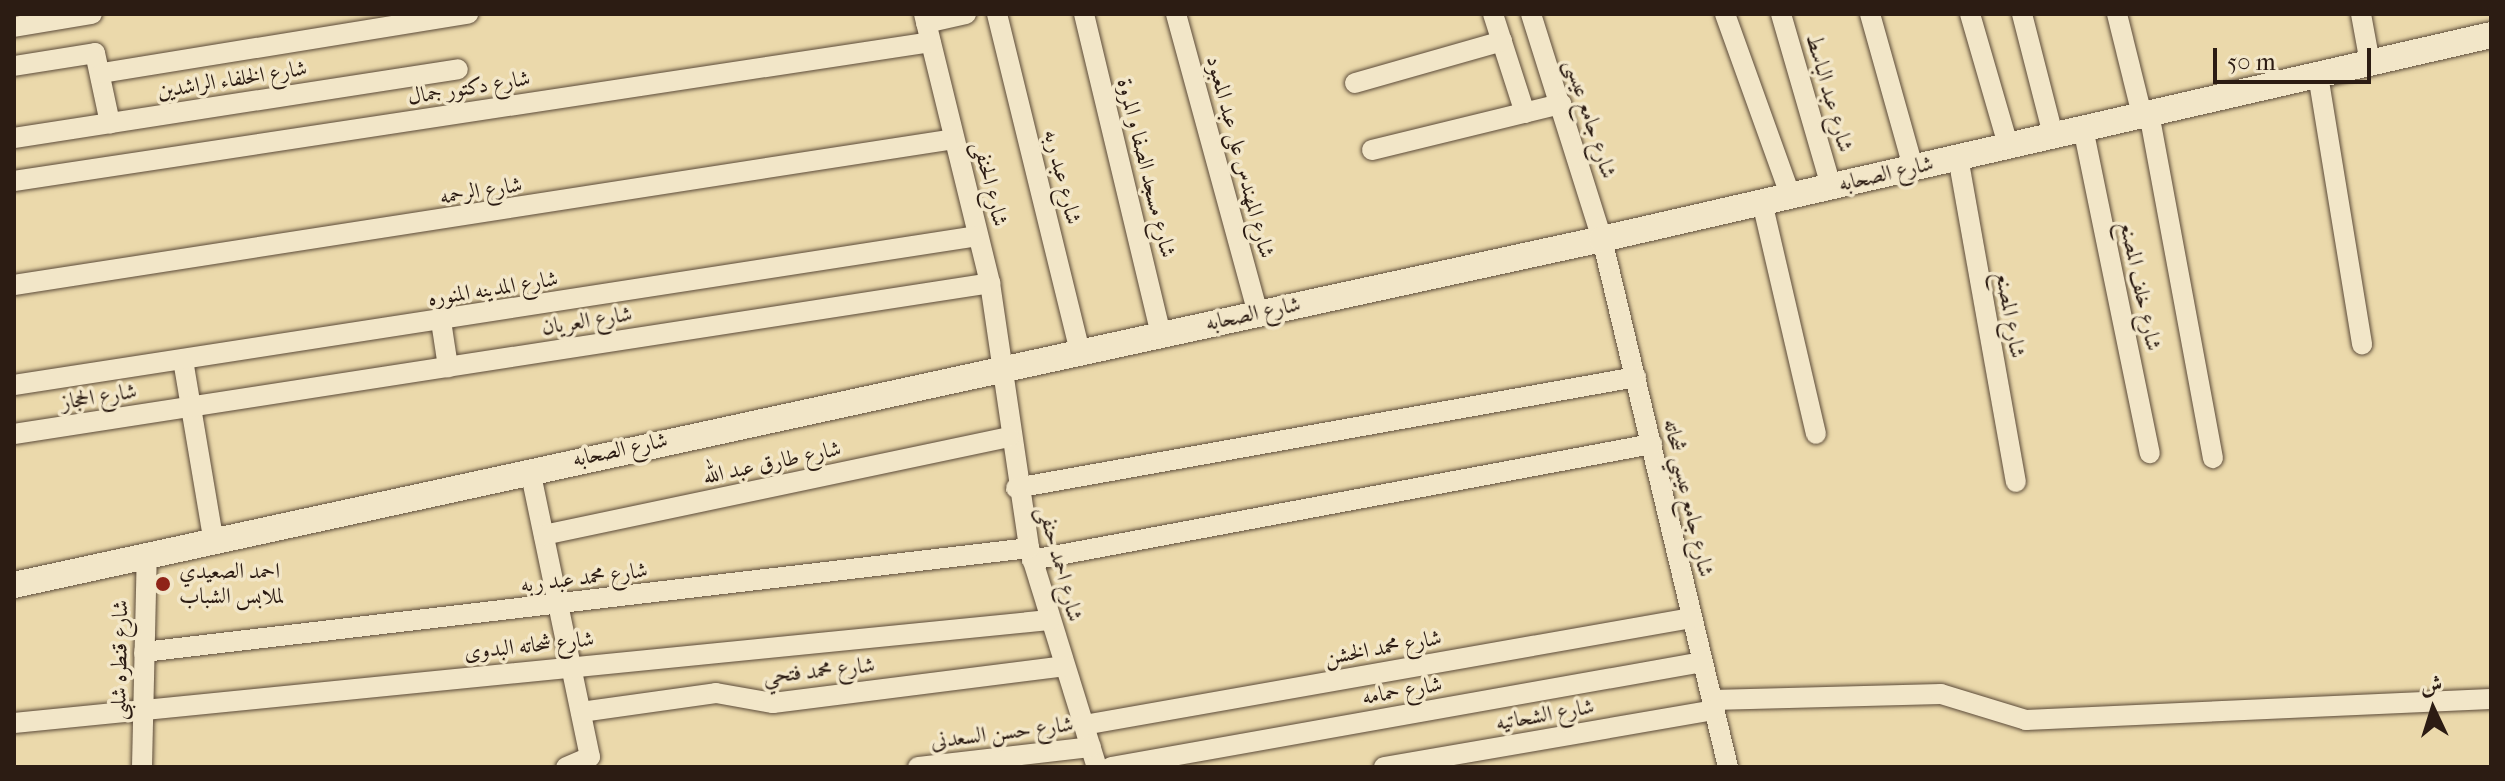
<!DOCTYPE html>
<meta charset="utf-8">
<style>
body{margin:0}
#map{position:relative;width:2505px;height:781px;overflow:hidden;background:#ebd9ab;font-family:"IM FELL French Canon",Amiri,serif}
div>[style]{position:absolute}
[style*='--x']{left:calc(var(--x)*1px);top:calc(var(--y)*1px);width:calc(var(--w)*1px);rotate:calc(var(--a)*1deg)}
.roads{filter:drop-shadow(0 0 2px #5c4b39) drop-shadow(0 0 2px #5c4b39)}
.minor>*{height:20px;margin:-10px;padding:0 10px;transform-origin:10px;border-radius:10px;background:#f2e6c8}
.tertiary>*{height:26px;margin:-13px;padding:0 13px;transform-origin:13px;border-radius:13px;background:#f2e6c8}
.dots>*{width:22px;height:22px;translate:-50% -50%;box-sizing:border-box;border:4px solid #f2e6c8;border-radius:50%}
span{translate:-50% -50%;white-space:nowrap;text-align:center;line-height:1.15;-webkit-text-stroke:7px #f2e6c8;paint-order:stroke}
.street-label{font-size:22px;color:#2c1c13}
.poi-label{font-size:22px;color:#2c1c13}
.left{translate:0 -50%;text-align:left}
.frame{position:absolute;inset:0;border:16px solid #2c1c13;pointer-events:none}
.north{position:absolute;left:2393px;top:669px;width:80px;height:80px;-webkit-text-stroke:6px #f2e6c8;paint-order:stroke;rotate:356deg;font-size:22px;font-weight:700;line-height:32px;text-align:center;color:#2c1c13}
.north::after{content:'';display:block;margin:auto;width:28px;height:36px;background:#2c1c13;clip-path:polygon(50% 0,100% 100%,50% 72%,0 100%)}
.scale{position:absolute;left:2213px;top:48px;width:158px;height:36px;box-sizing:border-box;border:4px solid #2c1c13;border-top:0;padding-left:10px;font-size:24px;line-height:28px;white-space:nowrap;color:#2c1c13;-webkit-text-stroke:6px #f2e6c8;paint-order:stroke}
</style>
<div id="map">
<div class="roads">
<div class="minor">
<div style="--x:924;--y:14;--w:277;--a:76.2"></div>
<div style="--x:990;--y:283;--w:268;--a:81.6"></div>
<div style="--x:1029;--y:548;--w:229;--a:72.8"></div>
<div style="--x:997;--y:14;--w:347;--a:76.2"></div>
<div style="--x:1084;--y:14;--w:329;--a:76.5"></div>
<div style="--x:1176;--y:14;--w:310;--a:74.7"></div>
<div style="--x:1493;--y:14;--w:104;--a:72.1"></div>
<div style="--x:1531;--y:14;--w:236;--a:72.5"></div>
<div style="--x:1602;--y:239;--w:543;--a:76.58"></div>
<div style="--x:1725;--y:14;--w:192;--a:70.2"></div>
<div style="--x:1781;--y:14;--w:179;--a:73.8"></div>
<div style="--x:1870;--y:14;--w:159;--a:74.3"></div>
<div style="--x:1970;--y:14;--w:136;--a:73.8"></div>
<div style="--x:2022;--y:14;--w:125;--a:75.6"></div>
<div style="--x:2117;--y:14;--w:104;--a:76.1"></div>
<div style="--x:2361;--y:14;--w:50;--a:79.6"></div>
<div style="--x:926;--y:23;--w:41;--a:-12.7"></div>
<div style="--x:14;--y:27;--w:79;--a:-9.5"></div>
<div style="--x:14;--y:66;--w:82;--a:-9.1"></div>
<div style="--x:95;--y:53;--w:72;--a:77.9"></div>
<div style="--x:102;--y:73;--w:371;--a:-9.2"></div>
<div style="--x:2318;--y:75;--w:273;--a:80.7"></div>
<div style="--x:1355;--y:83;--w:153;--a:-15.9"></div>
<div style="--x:2149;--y:113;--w:351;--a:79.5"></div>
<div style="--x:2083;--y:128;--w:332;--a:78.4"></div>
<div style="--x:14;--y:138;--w:449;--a:-8.8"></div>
<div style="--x:1372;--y:150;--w:195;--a:-13.7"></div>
<div style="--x:1958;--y:157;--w:330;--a:79.9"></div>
<div style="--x:14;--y:181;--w:927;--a:-8.62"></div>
<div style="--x:1762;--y:202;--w:238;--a:76.9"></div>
<div style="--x:14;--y:285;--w:951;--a:-8.83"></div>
<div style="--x:441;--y:321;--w:47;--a:81.3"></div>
<div style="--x:183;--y:360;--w:181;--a:80.4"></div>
<div style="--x:14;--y:385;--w:975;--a:-8.79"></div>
<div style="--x:14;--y:434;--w:988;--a:-8.79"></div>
<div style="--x:530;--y:470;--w:293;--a:78.2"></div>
<div style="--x:590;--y:757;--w:26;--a:157"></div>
<div style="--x:1016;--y:488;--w:630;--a:-10.15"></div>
<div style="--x:544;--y:535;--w:475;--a:-11.9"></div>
<div style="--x:1032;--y:560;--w:631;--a:-10.6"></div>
<div style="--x:144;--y:652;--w:891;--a:-6.7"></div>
<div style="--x:1712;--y:700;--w:229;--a:-1.5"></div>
<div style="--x:1941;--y:694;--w:89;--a:17"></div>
<div style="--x:2026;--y:720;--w:465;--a:-2.6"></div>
<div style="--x:581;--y:712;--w:136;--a:-8"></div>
<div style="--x:716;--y:693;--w:58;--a:10"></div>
<div style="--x:773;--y:703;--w:293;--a:-7.2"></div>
<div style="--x:14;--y:723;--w:1040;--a:-5.68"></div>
<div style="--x:1084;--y:725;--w:616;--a:-10"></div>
<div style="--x:142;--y:767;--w:213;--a:-88.7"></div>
<div style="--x:918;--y:767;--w:174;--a:-6.6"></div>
<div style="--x:1111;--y:767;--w:600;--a:-10.07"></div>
<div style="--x:1384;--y:767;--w:335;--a:-9.8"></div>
</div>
<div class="tertiary">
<div style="--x:14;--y:585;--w:1625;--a:-12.29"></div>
<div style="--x:1602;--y:239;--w:912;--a:-12.92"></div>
</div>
</div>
<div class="dots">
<div style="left:163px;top:584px;background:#8f2418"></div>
</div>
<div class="street-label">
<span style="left:232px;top:80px;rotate:-9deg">شارع الخلفاء الراشدين</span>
<span style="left:469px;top:88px;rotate:-9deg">شارع دكتور جمال</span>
<span style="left:1829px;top:93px;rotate:74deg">شارع عبد الباسط</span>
<span style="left:1590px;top:119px;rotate:72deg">شارع جامع عيسى</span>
<span style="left:1240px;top:157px;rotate:75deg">شارع المهندس على عبد المعبود</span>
<span style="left:1146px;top:168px;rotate:76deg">شارع مسجد الصفا و المروة</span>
<span style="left:1886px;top:174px;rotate:-13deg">شارع الصحابه</span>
<span style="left:1062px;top:177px;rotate:76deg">شارع عبد ربه</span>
<span style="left:990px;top:184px;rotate:76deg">شارع الحنفى</span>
<span style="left:481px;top:191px;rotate:-9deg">شارع الرحمه</span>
<span style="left:2140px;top:286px;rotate:78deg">شارع خلف المصنع</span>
<span style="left:493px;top:289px;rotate:-9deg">شارع المدينه المنوره</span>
<span style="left:1253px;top:314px;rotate:-12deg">شارع الصحابه</span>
<span style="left:2010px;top:315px;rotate:80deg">شارع المصنع</span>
<span style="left:587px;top:321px;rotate:-9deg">شارع العريان</span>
<span style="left:99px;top:397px;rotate:-9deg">شارع الحجاز</span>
<span style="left:620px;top:450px;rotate:-12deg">شارع الصحابه</span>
<span style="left:772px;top:463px;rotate:-12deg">شارع طارق عبد الله</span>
<span style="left:1688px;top:498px;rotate:77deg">شارع جامع عيسي شحاته</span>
<span style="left:1060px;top:564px;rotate:75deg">شارع احمد حنفى</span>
<span style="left:584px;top:578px;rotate:-7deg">شارع محمد عبد ربه</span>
<span style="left:529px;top:646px;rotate:-6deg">شارع شحاته البدوى</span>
<span style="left:1383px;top:648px;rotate:-10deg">شارع محمد الخشن</span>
<span style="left:120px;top:660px;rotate:-89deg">شارع قنطره شلبى</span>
<span style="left:819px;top:671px;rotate:-6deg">شارع محمد فتحي</span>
<span style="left:1402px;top:691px;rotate:-10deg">شارع حمامه</span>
<span style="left:1545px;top:715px;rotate:-10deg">شارع الشحاتيه</span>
<span style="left:1002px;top:733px;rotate:-7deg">شارع حسن السعدنى</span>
</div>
<div class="poi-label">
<span class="left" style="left:179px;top:584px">احمد الصعيدي<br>لملابس الشباب</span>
</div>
<div class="frame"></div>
<div class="north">ش</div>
<div class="scale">50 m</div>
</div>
